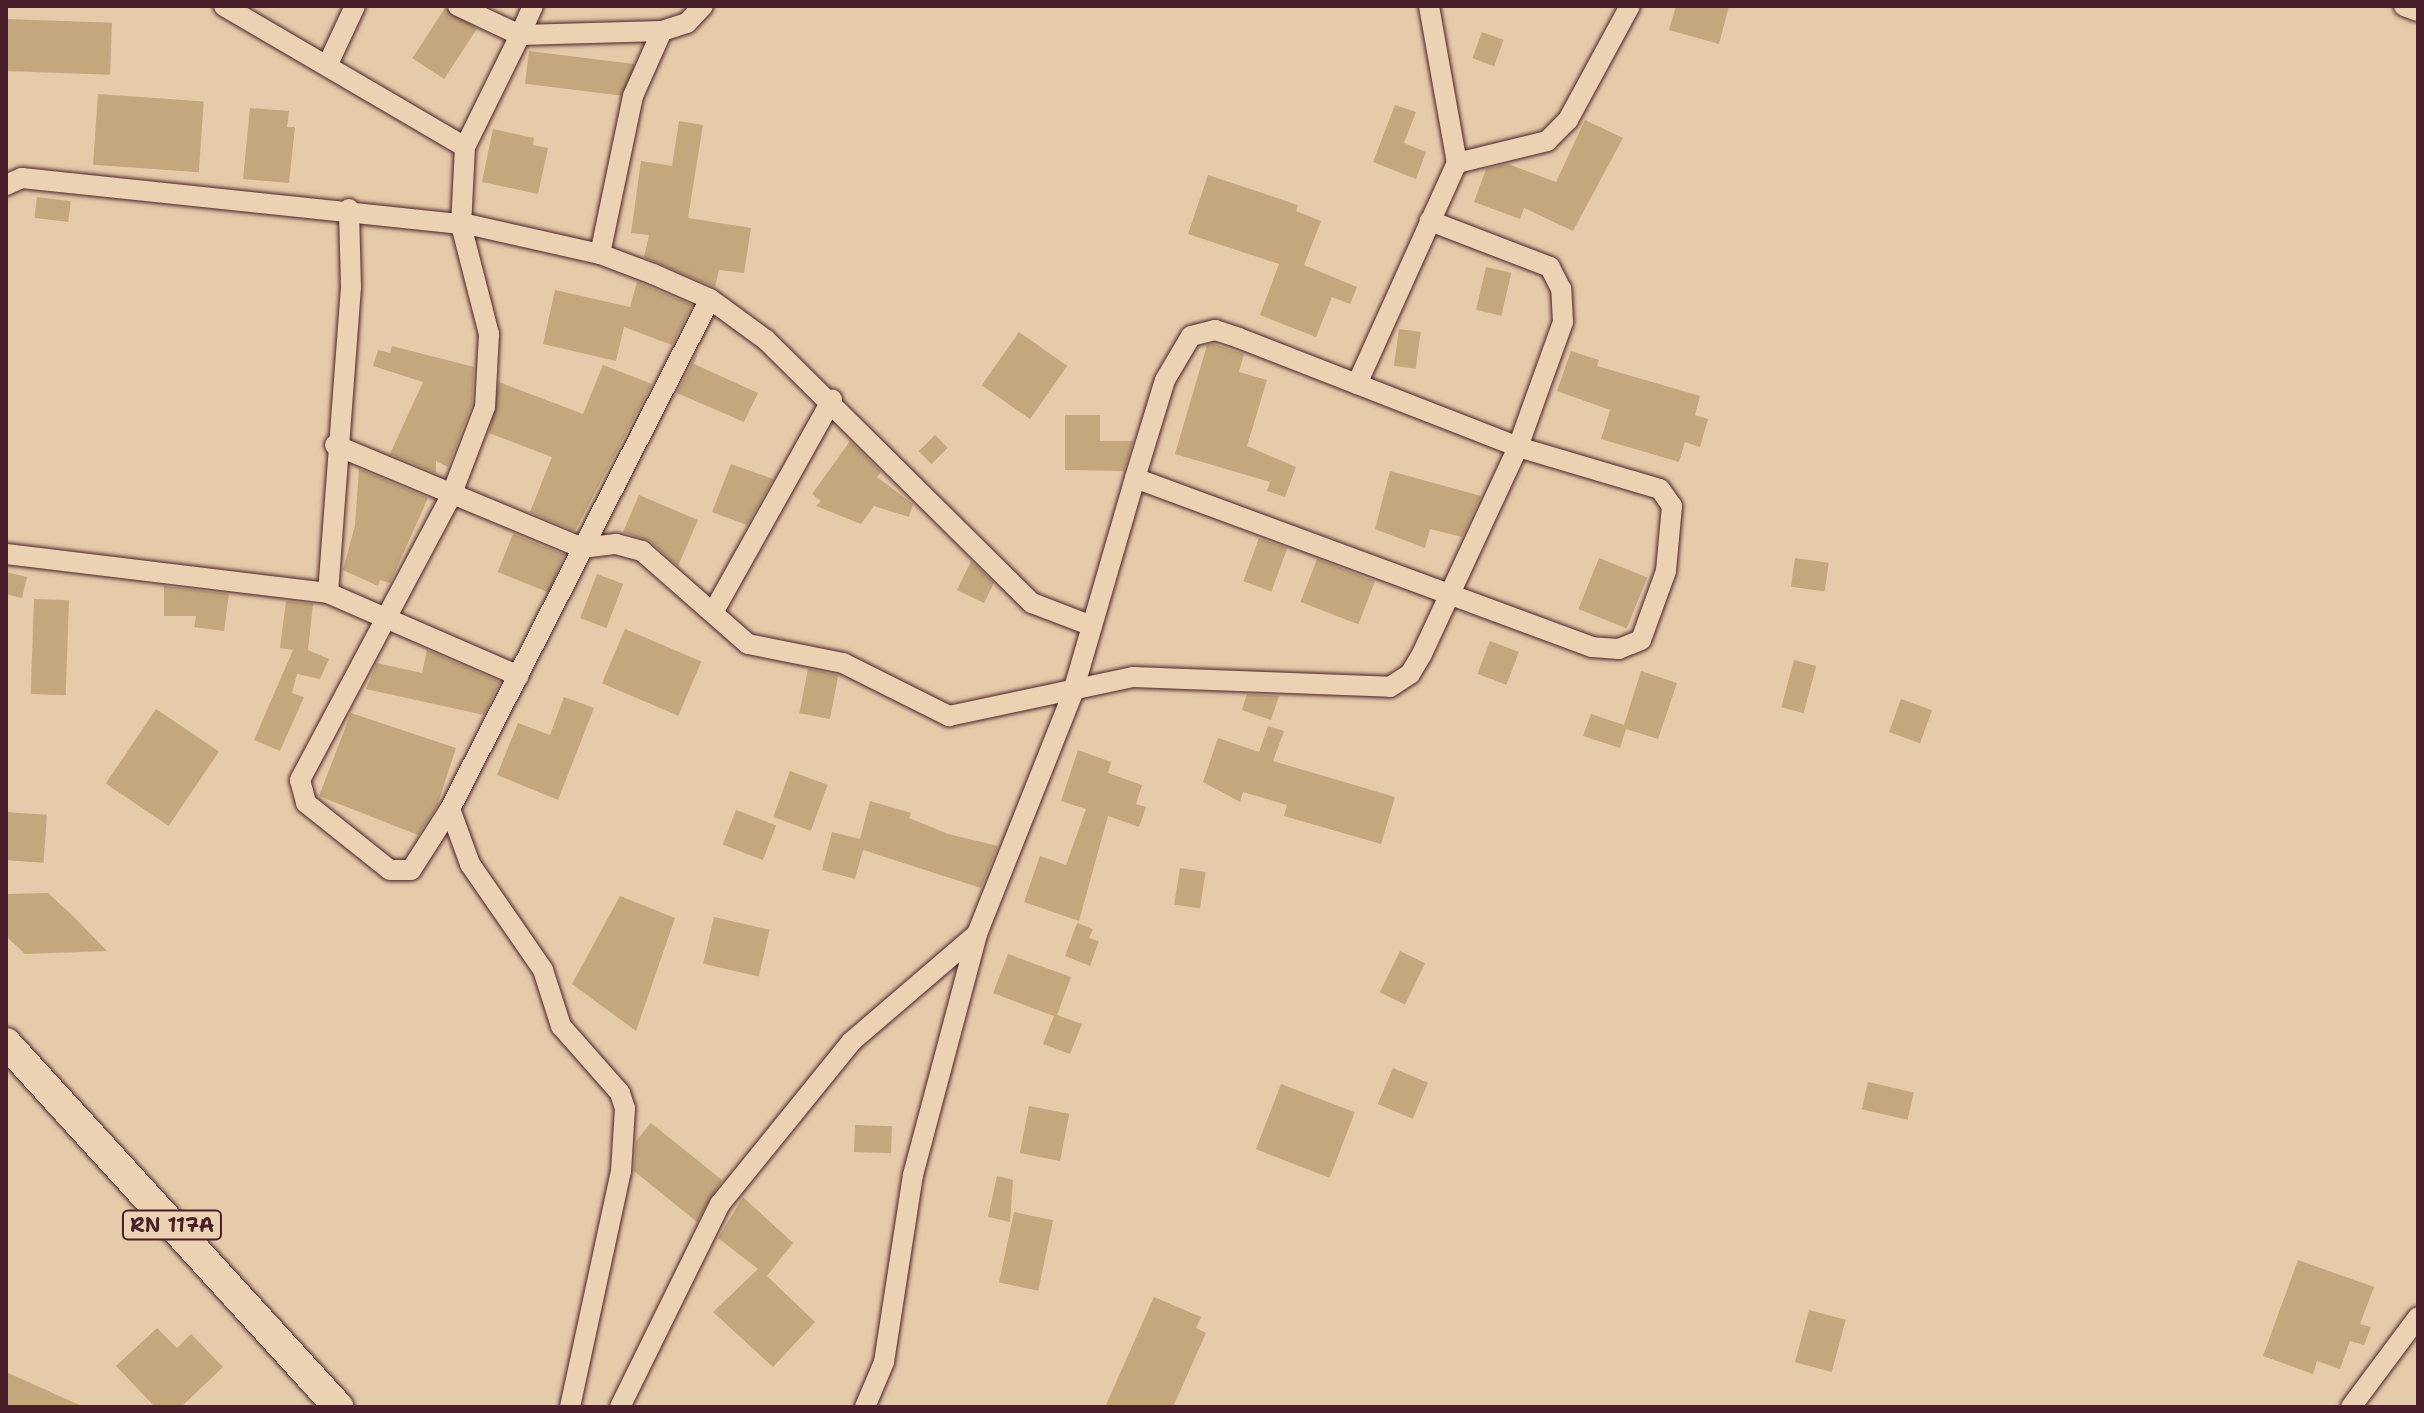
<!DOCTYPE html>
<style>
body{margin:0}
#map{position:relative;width:2424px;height:1413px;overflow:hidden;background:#e5cba9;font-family:"Shantell Sans",sans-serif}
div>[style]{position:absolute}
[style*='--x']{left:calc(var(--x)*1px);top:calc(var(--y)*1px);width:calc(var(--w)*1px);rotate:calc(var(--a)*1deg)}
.building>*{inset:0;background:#c4a77c;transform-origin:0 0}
.roads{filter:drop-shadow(0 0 2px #4a1f2b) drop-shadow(0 0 2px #4a1f2b)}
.street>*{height:20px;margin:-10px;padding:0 10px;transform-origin:10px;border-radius:10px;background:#ebd2b3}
.primary>*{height:30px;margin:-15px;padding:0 15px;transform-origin:15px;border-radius:15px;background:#ebd2b3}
span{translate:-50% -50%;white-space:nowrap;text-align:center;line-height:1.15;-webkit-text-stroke:7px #ebd2b3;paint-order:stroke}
.shield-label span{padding:2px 6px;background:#ebd2b3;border:2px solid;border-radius:6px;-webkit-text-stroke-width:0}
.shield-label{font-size:20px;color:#4a1f2b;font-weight:700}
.frame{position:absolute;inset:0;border:8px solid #4a1f2b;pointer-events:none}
</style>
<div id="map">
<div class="building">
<div style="clip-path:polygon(1676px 6px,1729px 6px,1719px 44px,1669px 30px)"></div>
<div style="left:445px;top:8px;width:38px;height:60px;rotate:33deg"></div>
<div style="left:6px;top:19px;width:106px;height:52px;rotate:2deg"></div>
<div style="left:1482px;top:32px;width:23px;height:28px;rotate:20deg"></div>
<div style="left:529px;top:51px;width:106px;height:33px;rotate:7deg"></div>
<div style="left:98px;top:94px;width:106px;height:71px;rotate:4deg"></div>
<div style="clip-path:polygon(1395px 105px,1416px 112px,1404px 143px,1426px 152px,1416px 179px,1373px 162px)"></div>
<div style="clip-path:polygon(250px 108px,289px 111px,287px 127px,295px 127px,289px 183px,243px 179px)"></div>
<div style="clip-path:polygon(1585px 120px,1623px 138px,1573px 231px,1524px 208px,1520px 219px,1474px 202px,1486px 169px,1508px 164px,1556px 182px)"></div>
<div style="clip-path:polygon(679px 121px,703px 125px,688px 218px,751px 228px,744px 273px,719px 270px,715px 287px,644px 257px,649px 235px,631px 233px,641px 161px,672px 166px)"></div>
<div style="clip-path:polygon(493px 129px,534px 138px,533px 145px,548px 148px,538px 194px,482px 182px)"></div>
<div style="clip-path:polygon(1208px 175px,1298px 205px,1296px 211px,1321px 221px,1304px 265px,1357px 287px,1350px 304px,1332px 297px,1316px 337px,1260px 315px,1279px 264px,1188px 234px)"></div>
<div style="left:37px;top:197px;width:34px;height:21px;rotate:7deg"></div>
<div style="left:1486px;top:267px;width:26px;height:44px;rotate:13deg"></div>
<div style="clip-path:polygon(637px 282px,692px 305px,672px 345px,624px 327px,616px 361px,543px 344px,555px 290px,630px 307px)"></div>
<div style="left:1399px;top:329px;width:22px;height:37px;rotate:8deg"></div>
<div style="left:1019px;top:332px;width:59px;height:65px;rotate:35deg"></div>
<div style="clip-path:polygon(1214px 344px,1244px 354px,1239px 372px,1267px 380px,1247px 446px,1296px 467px,1285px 497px,1267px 491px,1270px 482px,1175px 454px,1207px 345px)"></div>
<div style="clip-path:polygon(392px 346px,474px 367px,472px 404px,448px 467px,436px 461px,436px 473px,390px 454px,423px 382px,373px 366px,378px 350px,390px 353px)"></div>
<div style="clip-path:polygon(1571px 351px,1599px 360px,1597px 366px,1700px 396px,1695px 415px,1708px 419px,1700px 447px,1685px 442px,1679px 462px,1601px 439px,1610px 410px,1557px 391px)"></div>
<div style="clip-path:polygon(698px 352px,694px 364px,758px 393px,744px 422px,677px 393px)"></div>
<div style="clip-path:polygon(603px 365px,652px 384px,575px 531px,530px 512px,552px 457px,489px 433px,499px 382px,583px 414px)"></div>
<div style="clip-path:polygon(1065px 415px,1100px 415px,1100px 441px,1133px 441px,1124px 471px,1065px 470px)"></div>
<div style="left:935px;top:435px;width:18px;height:23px;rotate:45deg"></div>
<div style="clip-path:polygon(850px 441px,881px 472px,877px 477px,913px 504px,909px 517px,874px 506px,861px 524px,816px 506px,821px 501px,812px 494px)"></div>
<div style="clip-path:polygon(731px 464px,773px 479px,747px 525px,712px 512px)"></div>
<div style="clip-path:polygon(359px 469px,428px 498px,390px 583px,380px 580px,378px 586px,343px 570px,355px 525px)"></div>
<div style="clip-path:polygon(1390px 471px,1481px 496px,1462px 537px,1430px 529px,1425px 548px,1375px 529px)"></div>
<div style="clip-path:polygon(639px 495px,698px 520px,678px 566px,650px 541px,623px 532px)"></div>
<div style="left:513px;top:534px;width:55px;height:41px;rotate:22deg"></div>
<div style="left:1259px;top:538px;width:30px;height:46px;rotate:20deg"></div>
<div style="left:1599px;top:558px;width:52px;height:55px;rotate:22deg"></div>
<div style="left:1795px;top:558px;width:34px;height:29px;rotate:8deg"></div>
<div style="left:1317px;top:559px;width:62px;height:46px;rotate:21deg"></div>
<div style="clip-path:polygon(971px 561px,994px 583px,984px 603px,957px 590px)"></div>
<div style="clip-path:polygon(6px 572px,27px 577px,22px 598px,6px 594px)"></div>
<div style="left:597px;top:574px;width:28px;height:47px;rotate:21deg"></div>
<div style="clip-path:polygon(164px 586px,229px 594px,224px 631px,194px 627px,196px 616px,164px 616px)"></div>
<div style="left:34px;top:599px;width:35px;height:95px;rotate:2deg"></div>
<div style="clip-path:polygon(286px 601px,313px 604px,308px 650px,329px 659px,320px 679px,297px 674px,292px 693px,304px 697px,280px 751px,254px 740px,293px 650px,280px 648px)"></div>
<div style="left:625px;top:629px;width:83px;height:59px;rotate:23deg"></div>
<div style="left:1490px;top:641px;width:31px;height:35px;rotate:21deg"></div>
<div style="clip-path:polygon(427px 650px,500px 682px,484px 715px,366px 689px,377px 663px,422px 673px)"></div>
<div style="left:1794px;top:660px;width:23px;height:49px;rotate:15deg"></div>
<div style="left:808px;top:669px;width:31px;height:45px;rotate:11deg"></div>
<div style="clip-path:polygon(1641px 671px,1677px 683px,1658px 739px,1626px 729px,1620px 748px,1583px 736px,1591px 714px,1624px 725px)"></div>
<div style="clip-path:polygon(1247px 694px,1279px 696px,1271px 720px,1242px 710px)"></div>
<div style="clip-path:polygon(564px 697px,594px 708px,558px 800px,497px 775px,518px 723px,550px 735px)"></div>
<div style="left:1901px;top:699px;width:33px;height:35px;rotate:20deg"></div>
<div style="left:156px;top:709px;width:76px;height:90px;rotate:34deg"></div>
<div style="clip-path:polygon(351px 713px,456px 748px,437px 806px,418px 835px,319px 796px)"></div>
<div style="clip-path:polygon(1268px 726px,1284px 731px,1273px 761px,1395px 797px,1381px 844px,1284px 816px,1287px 805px,1243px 792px,1240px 802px,1203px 782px,1218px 738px,1259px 752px)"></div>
<div style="clip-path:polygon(1078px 750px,1111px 762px,1108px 773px,1142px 785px,1136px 804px,1146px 807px,1139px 827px,1108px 816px,1079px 921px,1024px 902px,1040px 856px,1066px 865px,1086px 809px,1061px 801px)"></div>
<div style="left:790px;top:771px;width:40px;height:49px;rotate:20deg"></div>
<div style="clip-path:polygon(870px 801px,911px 813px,909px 818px,948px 834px,998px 846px,981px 888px,863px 850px,855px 879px,822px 870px,832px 832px,860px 839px)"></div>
<div style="left:736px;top:810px;width:43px;height:37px;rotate:21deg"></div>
<div style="left:6px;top:812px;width:41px;height:48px;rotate:4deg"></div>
<div style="left:1180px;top:868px;width:26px;height:37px;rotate:9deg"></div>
<div style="clip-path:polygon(48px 893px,74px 917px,107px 951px,25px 954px,6px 936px,6px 894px)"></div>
<div style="clip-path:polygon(620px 896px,675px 918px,636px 1031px,572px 984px)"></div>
<div style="left:714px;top:917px;width:57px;height:48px;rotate:13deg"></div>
<div style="clip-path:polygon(1077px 923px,1093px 929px,1089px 938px,1099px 941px,1090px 966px,1065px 956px)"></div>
<div style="left:1400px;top:951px;width:28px;height:46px;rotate:26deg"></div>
<div style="clip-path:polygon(1008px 954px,1071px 977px,1057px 1015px,1082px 1024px,1070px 1054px,1043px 1044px,1054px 1016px,993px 993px)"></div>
<div style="left:1393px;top:1068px;width:38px;height:39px;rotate:23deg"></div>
<div style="left:1868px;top:1082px;width:47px;height:28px;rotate:13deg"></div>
<div style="left:1281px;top:1084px;width:79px;height:70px;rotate:21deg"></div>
<div style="left:1029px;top:1106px;width:41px;height:48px;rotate:11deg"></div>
<div style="clip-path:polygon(651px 1123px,722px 1180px,697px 1222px,634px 1171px,636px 1141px)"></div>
<div style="left:855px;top:1125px;width:37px;height:27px;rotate:2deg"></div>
<div style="clip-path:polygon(997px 1176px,1013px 1180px,1010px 1222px,988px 1217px)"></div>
<div style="clip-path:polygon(743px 1197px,793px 1243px,767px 1276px,815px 1322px,773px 1367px,713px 1312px,758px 1269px,718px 1238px)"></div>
<div style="left:1014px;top:1212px;width:40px;height:72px;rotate:12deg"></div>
<div style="clip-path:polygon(2298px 1260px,2374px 1287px,2360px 1324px,2371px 1327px,2364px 1345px,2350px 1341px,2340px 1369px,2317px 1361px,2313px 1374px,2263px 1356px)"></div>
<div style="clip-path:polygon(1154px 1297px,1201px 1317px,1196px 1328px,1206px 1333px,1173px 1407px,1105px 1407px)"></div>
<div style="left:1809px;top:1310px;width:38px;height:54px;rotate:15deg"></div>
<div style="clip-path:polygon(157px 1328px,177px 1348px,191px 1334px,223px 1367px,181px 1407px,155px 1407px,116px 1366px)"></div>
<div style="clip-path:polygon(6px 1372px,84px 1407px,6px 1407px)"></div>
</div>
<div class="roads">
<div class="street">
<div style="--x:224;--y:6;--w:279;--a:30.3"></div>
<div style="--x:465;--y:147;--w:78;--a:92.9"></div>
<div style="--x:461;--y:225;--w:113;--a:75.6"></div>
<div style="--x:489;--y:334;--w:73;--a:93.1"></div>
<div style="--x:485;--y:407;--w:95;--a:110.9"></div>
<div style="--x:451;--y:496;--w:322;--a:118"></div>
<div style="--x:300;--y:780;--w:24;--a:75"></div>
<div style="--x:306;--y:803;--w:107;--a:38.6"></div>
<div style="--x:390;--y:870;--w:21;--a:0"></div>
<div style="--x:411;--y:870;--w:72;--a:-57.4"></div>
<div style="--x:450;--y:809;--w:572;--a:-62.99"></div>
<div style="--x:458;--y:6;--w:68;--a:25.1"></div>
<div style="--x:520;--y:35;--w:32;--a:-66"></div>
<div style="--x:1429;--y:6;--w:159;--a:79.9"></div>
<div style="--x:2404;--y:6;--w:15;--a:20"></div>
<div style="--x:328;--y:64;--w:64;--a:-65"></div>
<div style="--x:465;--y:147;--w:125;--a:-63.8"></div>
<div style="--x:520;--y:35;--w:142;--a:-1.6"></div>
<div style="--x:662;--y:31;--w:26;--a:-18"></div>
<div style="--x:687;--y:23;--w:23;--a:-47"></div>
<div style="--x:6;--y:185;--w:17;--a:-24"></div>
<div style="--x:22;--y:178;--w:451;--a:6"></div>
<div style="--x:471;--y:225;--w:132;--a:12.7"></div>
<div style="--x:600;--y:254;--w:57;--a:20.7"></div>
<div style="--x:653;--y:274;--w:62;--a:23.7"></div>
<div style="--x:710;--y:299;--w:69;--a:36.2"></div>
<div style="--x:766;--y:340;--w:374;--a:44.7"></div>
<div style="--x:1032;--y:603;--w:64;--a:21"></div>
<div style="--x:600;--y:254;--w:161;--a:-78.2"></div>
<div style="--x:633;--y:96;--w:71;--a:-66"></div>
<div style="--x:1357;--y:384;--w:243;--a:-65.7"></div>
<div style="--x:1457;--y:163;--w:93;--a:-13.7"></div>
<div style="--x:1547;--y:141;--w:30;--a:-45"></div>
<div style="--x:1568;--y:120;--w:130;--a:-61.5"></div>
<div style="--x:335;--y:445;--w:268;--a:22.6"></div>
<div style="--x:582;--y:548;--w:34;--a:-7"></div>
<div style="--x:616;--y:544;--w:27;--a:15"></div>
<div style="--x:642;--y:551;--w:141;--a:41.3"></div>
<div style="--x:748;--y:644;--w:97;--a:11.3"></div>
<div style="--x:843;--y:663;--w:119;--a:26.6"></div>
<div style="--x:949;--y:716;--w:188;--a:-12"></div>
<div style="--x:1133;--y:677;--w:257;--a:2.2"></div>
<div style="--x:1390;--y:687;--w:24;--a:-33"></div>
<div style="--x:1410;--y:674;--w:23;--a:-59"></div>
<div style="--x:1422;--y:654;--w:228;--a:-65.1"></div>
<div style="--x:1518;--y:447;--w:133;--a:-70.2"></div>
<div style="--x:1563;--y:322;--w:33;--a:-93"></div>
<div style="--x:1561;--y:289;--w:25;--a:-117"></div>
<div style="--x:1550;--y:267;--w:129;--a:-159"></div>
<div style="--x:6;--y:554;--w:324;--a:6.9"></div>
<div style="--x:328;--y:593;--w:307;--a:-85.7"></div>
<div style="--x:351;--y:287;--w:78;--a:-91.5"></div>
<div style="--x:328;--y:593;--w:208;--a:23.5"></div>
<div style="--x:715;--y:609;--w:240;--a:-60.8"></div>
<div style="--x:450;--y:809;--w:59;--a:70"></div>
<div style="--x:470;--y:864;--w:129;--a:55.4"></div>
<div style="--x:543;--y:970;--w:59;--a:72.2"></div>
<div style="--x:561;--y:1026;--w:89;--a:48.6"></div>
<div style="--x:620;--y:1093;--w:16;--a:72"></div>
<div style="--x:625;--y:1108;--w:63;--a:93.6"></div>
<div style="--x:621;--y:1171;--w:241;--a:102.2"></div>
<div style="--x:620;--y:1407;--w:226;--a:-63.8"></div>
<div style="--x:720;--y:1204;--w:208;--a:-51"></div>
<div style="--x:851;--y:1042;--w:166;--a:-40.6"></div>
<div style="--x:977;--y:934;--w:257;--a:-68.3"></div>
<div style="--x:1072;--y:695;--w:226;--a:-73.8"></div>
<div style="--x:1135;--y:478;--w:102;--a:-73"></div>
<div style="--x:1165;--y:380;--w:51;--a:-59.4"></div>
<div style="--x:1191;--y:336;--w:25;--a:-14"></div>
<div style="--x:1215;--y:330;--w:25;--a:18"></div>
<div style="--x:1239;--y:338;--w:300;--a:21.3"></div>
<div style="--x:1518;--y:447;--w:148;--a:16.5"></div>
<div style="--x:1660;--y:489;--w:21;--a:55"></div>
<div style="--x:1672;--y:506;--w:65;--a:95.3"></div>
<div style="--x:1666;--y:571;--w:73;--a:109.9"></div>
<div style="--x:1641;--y:640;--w:24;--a:158"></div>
<div style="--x:1619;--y:649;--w:27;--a:-176"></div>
<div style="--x:1592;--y:647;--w:487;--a:-159.7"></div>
<div style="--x:865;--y:1407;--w:49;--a:-67.1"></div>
<div style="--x:884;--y:1362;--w:189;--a:-81.2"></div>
<div style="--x:913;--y:1175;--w:249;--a:-75.1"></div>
<div style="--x:2351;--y:1407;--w:112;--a:-53.3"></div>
</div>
<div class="primary">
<div style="--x:6;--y:1043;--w:493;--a:47.6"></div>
</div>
</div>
<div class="shield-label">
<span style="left:172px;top:1225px">RN 117A</span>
</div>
<div class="frame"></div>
</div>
